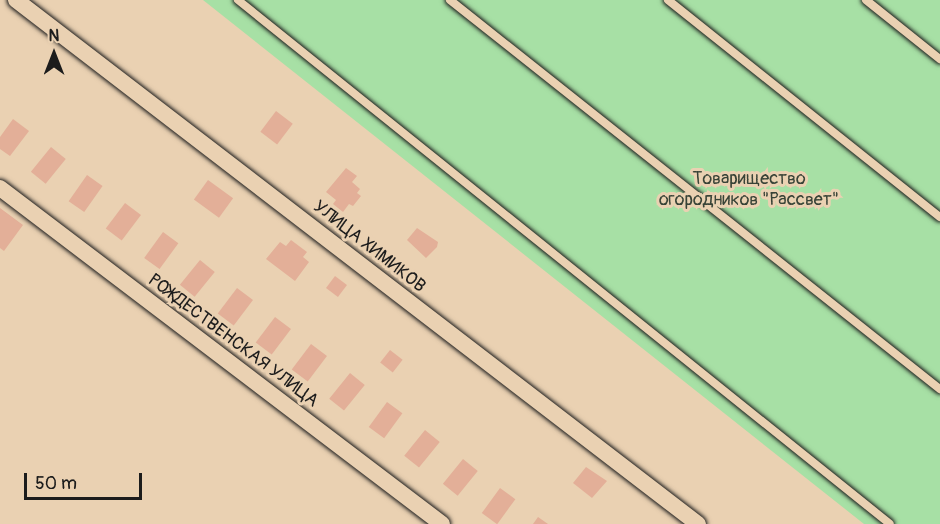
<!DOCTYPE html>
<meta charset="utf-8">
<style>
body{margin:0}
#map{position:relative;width:940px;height:524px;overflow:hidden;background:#ead1b2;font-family:Pangolin,sans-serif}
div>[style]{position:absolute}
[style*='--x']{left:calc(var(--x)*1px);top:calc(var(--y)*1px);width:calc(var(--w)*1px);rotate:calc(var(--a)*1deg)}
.green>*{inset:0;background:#a7e0a5}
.building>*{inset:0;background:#e3af98;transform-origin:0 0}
.roads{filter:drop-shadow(0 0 2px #1c1c1c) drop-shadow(0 0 2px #1c1c1c)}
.lane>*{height:8px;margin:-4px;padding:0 4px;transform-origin:4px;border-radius:4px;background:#ead1b2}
.street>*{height:16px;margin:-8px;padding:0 8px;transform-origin:8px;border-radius:8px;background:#ead1b2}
span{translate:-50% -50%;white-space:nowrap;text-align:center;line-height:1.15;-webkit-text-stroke:6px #ead1b2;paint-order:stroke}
.park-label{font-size:18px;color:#384337}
.street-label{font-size:18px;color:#1c1c1c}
.north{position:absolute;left:24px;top:24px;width:60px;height:60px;-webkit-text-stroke:4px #ead1b2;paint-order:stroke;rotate:0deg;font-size:16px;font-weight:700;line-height:24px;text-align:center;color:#1c1c1c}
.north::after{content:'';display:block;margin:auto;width:21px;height:27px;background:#1c1c1c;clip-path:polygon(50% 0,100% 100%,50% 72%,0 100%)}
.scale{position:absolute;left:24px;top:473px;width:118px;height:27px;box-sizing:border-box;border:3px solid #1c1c1c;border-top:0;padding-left:8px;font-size:18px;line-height:21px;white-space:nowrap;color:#1c1c1c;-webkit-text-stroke:4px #ead1b2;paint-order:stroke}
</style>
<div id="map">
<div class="green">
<div style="clip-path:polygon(203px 0,940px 0,940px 524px,864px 524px)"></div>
</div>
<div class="building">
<div style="left:276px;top:111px;width:21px;height:26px;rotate:37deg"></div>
<div style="clip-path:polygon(13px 119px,29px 131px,10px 156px,0 149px,0 137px)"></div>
<div style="left:51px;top:147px;width:19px;height:32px;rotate:39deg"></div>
<div style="clip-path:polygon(346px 168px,357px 176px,352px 182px,360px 189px,357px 193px,361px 196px,353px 206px,349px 204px,343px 212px,333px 204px,336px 200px,326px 192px)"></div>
<div style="left:87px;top:175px;width:19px;height:32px;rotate:35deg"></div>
<div style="left:208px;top:180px;width:31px;height:24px;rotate:36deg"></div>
<div style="left:125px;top:203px;width:20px;height:32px;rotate:37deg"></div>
<div style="clip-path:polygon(0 208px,23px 225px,4px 251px,0 248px)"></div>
<div style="clip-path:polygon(417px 228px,438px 242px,437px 247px,426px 258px,407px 240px)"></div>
<div style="left:163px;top:232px;width:19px;height:32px;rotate:36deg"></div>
<div style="clip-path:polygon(291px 240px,307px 252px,303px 257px,309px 262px,295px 281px,266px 259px,280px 242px,286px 246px)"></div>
<div style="left:200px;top:260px;width:19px;height:32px;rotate:39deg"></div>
<div style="left:335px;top:276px;width:15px;height:15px;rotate:37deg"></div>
<div style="left:237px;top:288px;width:20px;height:32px;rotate:37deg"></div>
<div style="left:275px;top:317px;width:20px;height:32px;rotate:37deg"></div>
<div style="left:311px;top:344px;width:20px;height:32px;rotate:37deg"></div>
<div style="left:390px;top:350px;width:16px;height:16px;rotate:38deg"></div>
<div style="left:350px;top:373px;width:19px;height:33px;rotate:39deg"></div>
<div style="left:387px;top:402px;width:19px;height:31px;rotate:36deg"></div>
<div style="left:425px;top:430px;width:19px;height:33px;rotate:39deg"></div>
<div style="left:463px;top:459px;width:19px;height:32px;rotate:39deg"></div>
<div style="clip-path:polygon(586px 467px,607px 481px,592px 498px,573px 483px)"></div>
<div style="left:500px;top:488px;width:19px;height:31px;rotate:36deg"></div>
<div style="clip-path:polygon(538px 517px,548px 524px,533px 524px)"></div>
</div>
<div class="roads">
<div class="lane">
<div style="--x:238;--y:0;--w:836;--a:38.79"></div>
<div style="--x:450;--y:0;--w:626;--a:38.45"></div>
<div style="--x:668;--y:0;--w:348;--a:38.6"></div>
<div style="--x:866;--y:0;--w:95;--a:38.6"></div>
</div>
<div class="street">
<div style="--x:16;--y:0;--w:860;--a:37.54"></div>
<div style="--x:0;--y:188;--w:555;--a:37.24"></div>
</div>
</div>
<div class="park-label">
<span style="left:749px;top:190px">Товарищество<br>огородников "Рассвет"</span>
</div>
<div class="street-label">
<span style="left:369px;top:247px;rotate:38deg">УЛИЦА ХИМИКОВ</span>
<span style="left:233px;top:341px;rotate:37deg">РОЖДЕСТВЕНСКАЯ УЛИЦА</span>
</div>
<div class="north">N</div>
<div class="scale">50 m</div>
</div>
